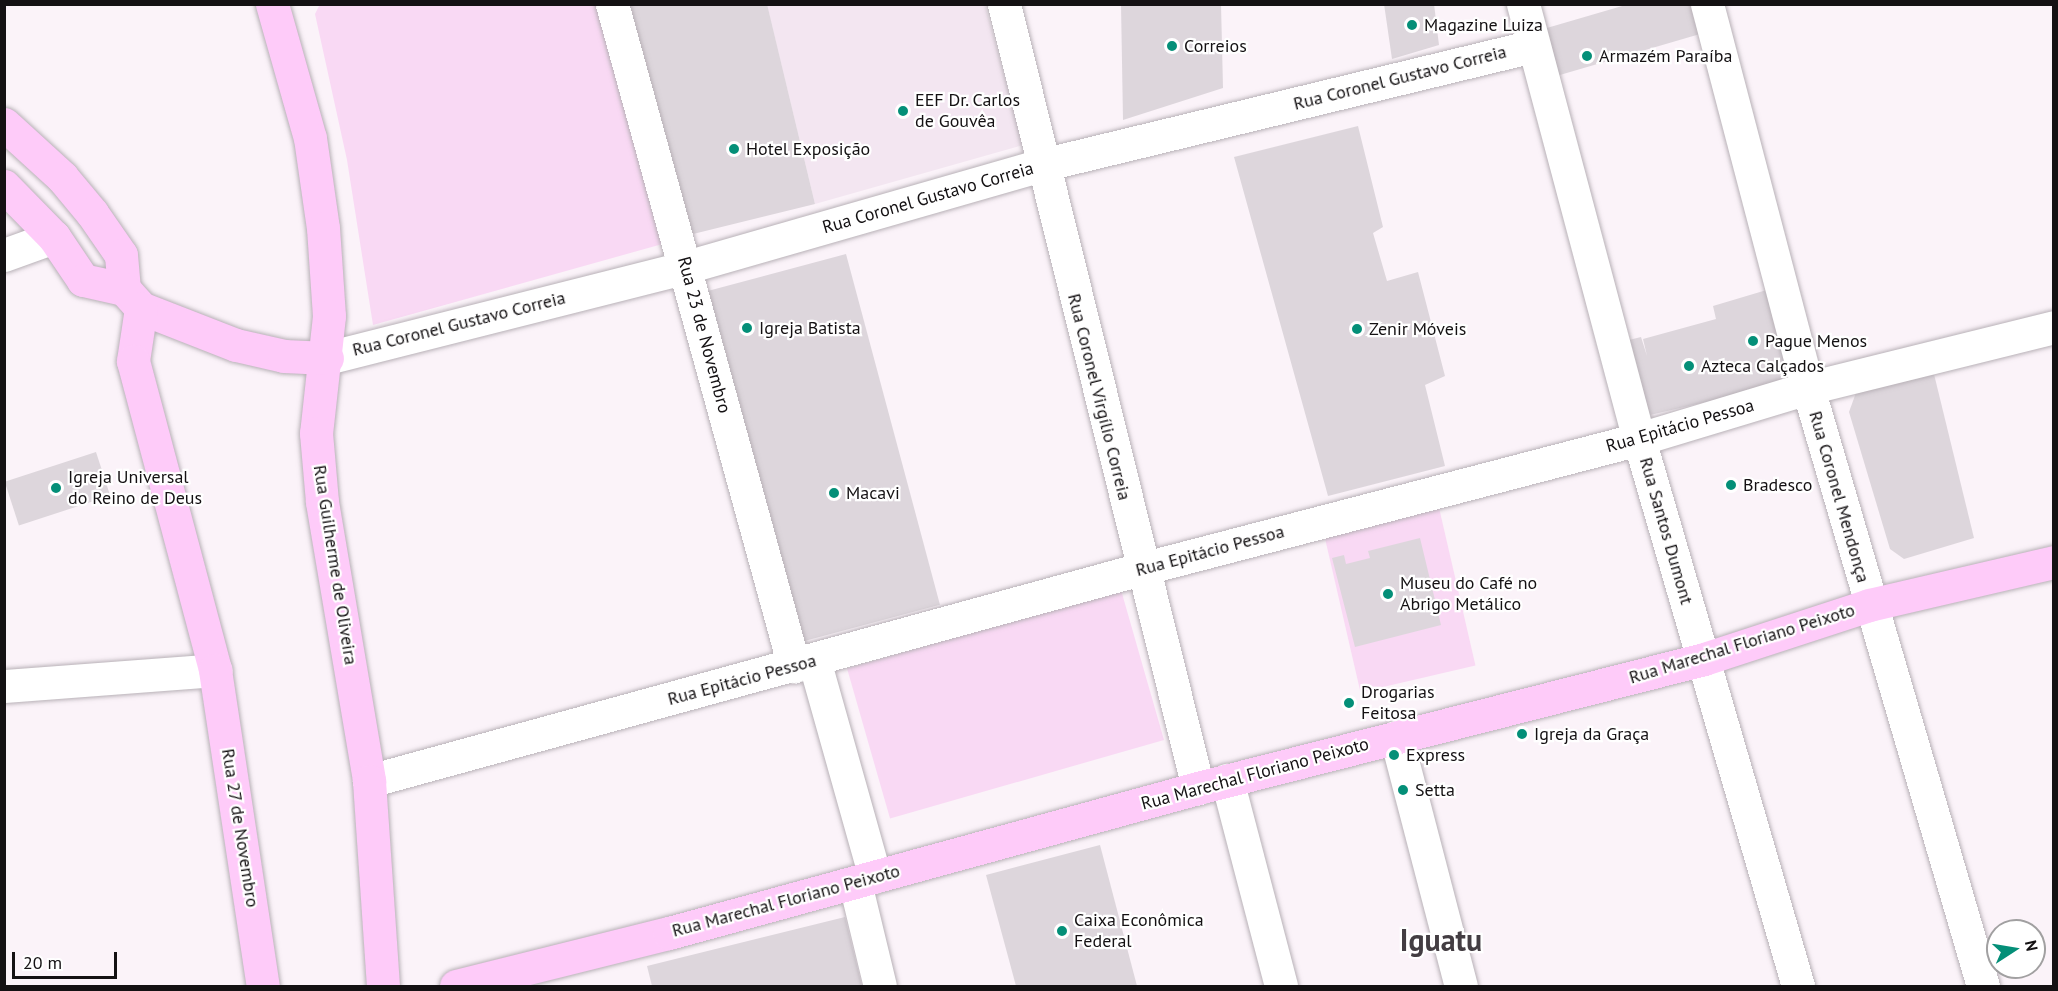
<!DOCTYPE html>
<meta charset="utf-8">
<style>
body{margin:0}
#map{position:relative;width:2058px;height:991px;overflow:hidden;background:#fbf3f9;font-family:"PT Sans",sans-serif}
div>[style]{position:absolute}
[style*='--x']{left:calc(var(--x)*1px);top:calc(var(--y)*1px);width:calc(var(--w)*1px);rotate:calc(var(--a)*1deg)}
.built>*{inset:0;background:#f3e6f1}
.green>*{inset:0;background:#f9d9f4;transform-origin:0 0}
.building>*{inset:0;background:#ddd6dc;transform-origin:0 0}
.roads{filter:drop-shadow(0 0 2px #b8b1b7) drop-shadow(0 0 2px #b8b1b7)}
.minor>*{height:33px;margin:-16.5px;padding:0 16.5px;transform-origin:16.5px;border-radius:16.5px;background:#fff}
.major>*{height:33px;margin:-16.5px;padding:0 16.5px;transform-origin:16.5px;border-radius:16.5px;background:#fecbf9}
.dots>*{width:16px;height:16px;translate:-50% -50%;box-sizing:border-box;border:3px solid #fff;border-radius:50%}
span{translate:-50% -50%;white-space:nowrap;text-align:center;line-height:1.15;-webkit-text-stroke:4.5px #fff;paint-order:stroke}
.poi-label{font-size:18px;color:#141113}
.left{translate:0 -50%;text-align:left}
.street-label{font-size:18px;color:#141113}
.town-label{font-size:30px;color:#433d42;font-weight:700}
.frame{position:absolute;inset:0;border:6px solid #141113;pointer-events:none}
.north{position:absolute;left:1986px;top:919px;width:60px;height:60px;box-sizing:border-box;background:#fff;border:2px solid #a1a0a1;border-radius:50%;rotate:78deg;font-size:16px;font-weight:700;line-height:24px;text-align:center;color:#141113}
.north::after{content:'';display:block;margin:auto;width:21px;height:27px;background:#048f78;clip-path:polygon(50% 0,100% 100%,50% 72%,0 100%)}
.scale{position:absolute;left:12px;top:952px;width:105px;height:27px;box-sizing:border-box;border:3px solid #141113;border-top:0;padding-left:8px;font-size:18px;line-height:21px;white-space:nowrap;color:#141113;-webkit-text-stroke:4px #fff;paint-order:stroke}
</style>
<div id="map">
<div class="built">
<div style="clip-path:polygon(767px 5px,985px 5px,1023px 145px,815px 204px)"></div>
</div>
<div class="green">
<div style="clip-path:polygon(320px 4px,599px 5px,666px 243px,373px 325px,347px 160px,315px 14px)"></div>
<div style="left:1437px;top:499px;width:171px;height:118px;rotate:77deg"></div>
<div style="left:1121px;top:590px;width:156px;height:285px;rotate:74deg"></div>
</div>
<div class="building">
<div style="clip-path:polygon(629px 4px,767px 4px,815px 204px,689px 235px)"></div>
<div style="clip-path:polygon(1121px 4px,1221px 4px,1223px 88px,1123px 120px)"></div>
<div style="clip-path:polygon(1384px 4px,1434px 4px,1439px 45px,1392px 59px)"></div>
<div style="clip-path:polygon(1629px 4px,1691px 4px,1700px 34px,1553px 77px,1540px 30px)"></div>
<div style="clip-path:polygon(1358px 126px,1383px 227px,1373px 233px,1387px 281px,1418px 272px,1445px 376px,1425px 385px,1445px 466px,1328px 496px,1234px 157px)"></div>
<div style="left:846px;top:254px;width:363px;height:148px;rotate:75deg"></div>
<div style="clip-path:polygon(1770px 289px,1790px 363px,1779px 385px,1650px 415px,1643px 411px,1625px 341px,1641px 337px,1647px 356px,1643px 339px,1716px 319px,1713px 306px)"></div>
<div style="clip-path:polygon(1933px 370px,1974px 538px,1904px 559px,1890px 549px,1849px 412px,1857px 390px)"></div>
<div style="left:96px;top:452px;width:46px;height:96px;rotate:72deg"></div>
<div style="clip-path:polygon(1420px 538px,1441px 625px,1355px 647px,1332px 558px,1344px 555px,1346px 564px,1370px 558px,1368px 551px)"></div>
<div style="clip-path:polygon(1100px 845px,1137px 986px,1016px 986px,986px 875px)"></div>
<div style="clip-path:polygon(845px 917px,862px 986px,652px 986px,647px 966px)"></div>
</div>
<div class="roads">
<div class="minor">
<div style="--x:612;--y:4;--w:687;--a:74.63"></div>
<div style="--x:1004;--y:4;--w:808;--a:76.1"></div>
<div style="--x:1523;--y:4;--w:450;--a:75.1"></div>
<div style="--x:1639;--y:439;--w:570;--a:73.79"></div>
<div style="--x:1707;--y:4;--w:397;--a:75.3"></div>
<div style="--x:1808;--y:388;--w:623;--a:73.69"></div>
<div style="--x:4;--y:255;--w:53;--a:-19.8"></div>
<div style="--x:327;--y:358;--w:370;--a:-14.2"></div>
<div style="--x:686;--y:267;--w:370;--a:-16"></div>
<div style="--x:1042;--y:165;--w:505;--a:-13.62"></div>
<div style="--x:814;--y:660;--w:225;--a:74.3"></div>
<div style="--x:4;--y:686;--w:212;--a:-4.3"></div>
<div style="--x:1396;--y:737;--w:257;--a:75.4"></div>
<div style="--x:1227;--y:780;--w:213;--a:75.3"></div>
<div style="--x:369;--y:781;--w:801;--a:-15.36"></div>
<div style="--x:1141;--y:569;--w:515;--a:-14.63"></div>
<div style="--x:1639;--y:439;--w:177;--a:-16.8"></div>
<div style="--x:1808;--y:388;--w:253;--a:-13.9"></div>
<div style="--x:855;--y:883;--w:106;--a:76.4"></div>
</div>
<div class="major">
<div style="--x:272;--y:4;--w:139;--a:74.2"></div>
<div style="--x:310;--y:138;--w:91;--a:81.8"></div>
<div style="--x:323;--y:228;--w:88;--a:86.1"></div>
<div style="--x:329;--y:316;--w:118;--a:96.3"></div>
<div style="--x:316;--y:433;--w:69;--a:85"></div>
<div style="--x:322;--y:502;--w:283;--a:80.4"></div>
<div style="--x:369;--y:781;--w:205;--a:86.1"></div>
<div style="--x:4;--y:124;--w:79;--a:42.4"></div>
<div style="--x:62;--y:177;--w:47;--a:50.2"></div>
<div style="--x:92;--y:213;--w:51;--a:55.4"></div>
<div style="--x:121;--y:255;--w:34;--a:85"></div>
<div style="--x:124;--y:289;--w:25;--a:48"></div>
<div style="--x:141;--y:308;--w:102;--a:21.3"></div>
<div style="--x:236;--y:345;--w:49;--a:12.9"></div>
<div style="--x:284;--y:356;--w:43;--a:2.7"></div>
<div style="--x:4;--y:186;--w:71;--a:45.6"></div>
<div style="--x:54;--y:237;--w:52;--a:56"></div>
<div style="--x:83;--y:280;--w:42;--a:12.4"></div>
<div style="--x:141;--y:308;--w:54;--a:98.6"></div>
<div style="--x:133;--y:361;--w:320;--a:75.1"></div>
<div style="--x:215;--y:670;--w:320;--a:81.4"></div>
<div style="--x:456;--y:986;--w:219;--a:-14"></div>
<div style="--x:669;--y:933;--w:549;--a:-15.33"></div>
<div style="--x:1198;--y:788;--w:522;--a:-14.3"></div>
<div style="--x:1704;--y:659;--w:174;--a:-18.1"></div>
<div style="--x:1869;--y:605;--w:190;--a:-13.1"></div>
</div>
</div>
<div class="dots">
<div style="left:1412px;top:25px;background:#048f78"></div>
<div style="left:1172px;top:46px;background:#048f78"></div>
<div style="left:1587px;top:56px;background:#048f78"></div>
<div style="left:903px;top:111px;background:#048f78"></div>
<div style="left:734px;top:149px;background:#048f78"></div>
<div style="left:747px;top:328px;background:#048f78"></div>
<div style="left:1357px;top:329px;background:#048f78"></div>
<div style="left:1753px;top:341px;background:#048f78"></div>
<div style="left:1689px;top:366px;background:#048f78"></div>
<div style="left:1731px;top:485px;background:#048f78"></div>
<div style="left:56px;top:488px;background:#048f78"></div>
<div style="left:834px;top:493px;background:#048f78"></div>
<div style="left:1388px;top:594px;background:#048f78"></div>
<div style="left:1349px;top:703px;background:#048f78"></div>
<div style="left:1522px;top:734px;background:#048f78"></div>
<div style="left:1394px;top:755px;background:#048f78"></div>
<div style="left:1403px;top:790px;background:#048f78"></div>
<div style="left:1062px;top:931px;background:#048f78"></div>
</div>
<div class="poi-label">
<span class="left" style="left:1424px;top:25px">Magazine Luiza</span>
<span class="left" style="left:1184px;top:46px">Correios</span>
<span class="left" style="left:1599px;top:56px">Armazém Paraíba</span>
<span class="left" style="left:915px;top:111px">EEF Dr. Carlos<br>de Gouvêa</span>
<span class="left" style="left:746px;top:149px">Hotel Exposição</span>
<span class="left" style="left:759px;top:328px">Igreja Batista</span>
<span class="left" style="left:1369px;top:329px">Zenir Móveis</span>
<span class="left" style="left:1765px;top:341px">Pague Menos</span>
<span class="left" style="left:1701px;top:366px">Azteca Calçados</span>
<span class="left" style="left:68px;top:488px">Igreja Universal<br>do Reino de Deus</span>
<span class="left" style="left:1743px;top:485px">Bradesco</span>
<span class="left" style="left:846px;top:493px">Macavi</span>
<span class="left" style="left:1400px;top:594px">Museu do Café no<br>Abrigo Metálico</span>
<span class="left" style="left:1361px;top:703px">Drogarias<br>Feitosa</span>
<span class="left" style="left:1534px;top:734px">Igreja da Graça</span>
<span class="left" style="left:1406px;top:755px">Express</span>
<span class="left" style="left:1415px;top:790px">Setta</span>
<span class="left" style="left:1074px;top:931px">Caixa Econômica<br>Federal</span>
</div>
<div class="street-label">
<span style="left:1400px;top:78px;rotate:-14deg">Rua Coronel Gustavo Correia</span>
<span style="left:928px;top:198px;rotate:-16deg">Rua Coronel Gustavo Correia</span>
<span style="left:459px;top:324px;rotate:-14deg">Rua Coronel Gustavo Correia</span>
<span style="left:704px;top:335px;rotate:75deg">Rua 23 de Novembro</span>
<span style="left:1099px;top:397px;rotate:76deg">Rua Coronel Virgílio Correia</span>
<span style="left:1680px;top:426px;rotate:-16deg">Rua Epitácio Pessoa</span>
<span style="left:1839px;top:497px;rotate:74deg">Rua Coronel Mendonça</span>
<span style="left:1666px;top:531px;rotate:74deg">Rua Santos Dumont</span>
<span style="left:1210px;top:551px;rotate:-15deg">Rua Epitácio Pessoa</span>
<span style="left:335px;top:565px;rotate:81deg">Rua Guilherme de Oliveira</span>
<span style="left:1742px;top:644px;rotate:-17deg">Rua Marechal Floriano Peixoto</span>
<span style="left:742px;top:680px;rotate:-15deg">Rua Epitácio Pessoa</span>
<span style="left:1255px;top:774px;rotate:-15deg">Rua Marechal Floriano Peixoto</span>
<span style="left:240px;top:828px;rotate:81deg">Rua 27 de Novembro</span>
<span style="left:786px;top:901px;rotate:-15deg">Rua Marechal Floriano Peixoto</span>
</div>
<div class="town-label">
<span style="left:1441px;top:940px">Iguatu</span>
</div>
<div class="frame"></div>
<div class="north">N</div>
<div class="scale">20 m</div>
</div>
